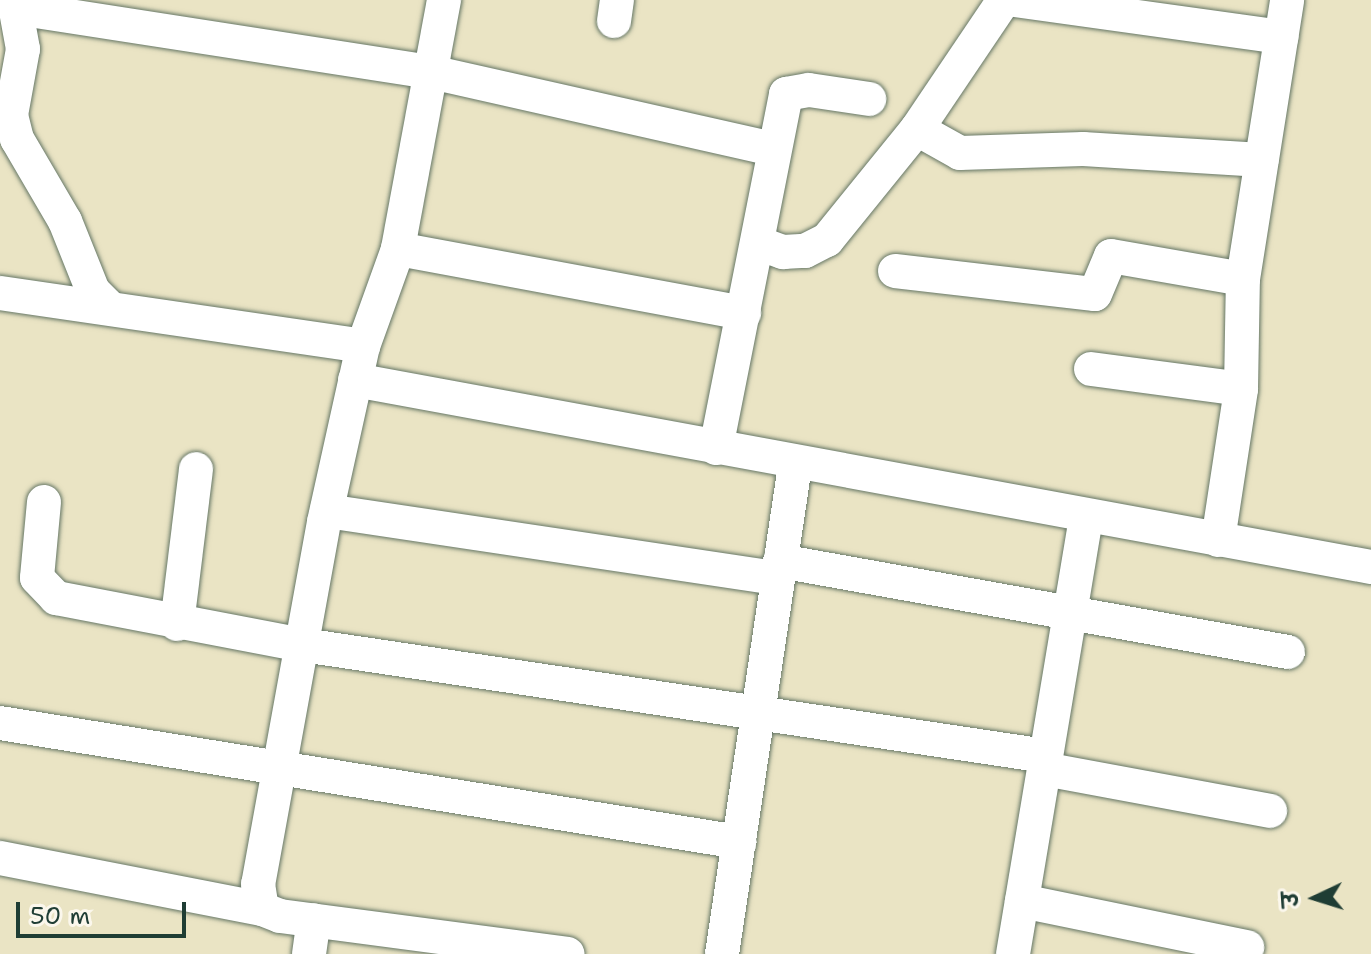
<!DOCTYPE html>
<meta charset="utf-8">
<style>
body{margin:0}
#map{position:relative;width:1371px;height:954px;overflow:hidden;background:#eae4c4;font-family:"Shantell Sans","Playpen Sans Deva",sans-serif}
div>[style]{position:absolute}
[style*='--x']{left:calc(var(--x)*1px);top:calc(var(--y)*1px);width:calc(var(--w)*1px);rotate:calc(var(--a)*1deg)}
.roads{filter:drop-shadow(0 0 2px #676) drop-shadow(0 0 2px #676)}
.minor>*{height:34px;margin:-17px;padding:0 17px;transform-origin:17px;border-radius:17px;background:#fff}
span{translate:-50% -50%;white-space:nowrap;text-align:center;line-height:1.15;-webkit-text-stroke:7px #fbf7ec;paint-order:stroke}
.north{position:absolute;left:1275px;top:858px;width:80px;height:80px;-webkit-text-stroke:6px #fbf7ec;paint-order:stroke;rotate:266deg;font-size:22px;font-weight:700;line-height:32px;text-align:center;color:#1f3d34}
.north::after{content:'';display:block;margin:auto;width:28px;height:36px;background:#1f3d34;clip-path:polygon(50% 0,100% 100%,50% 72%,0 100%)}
.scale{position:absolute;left:16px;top:902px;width:170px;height:36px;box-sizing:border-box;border:4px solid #1f3d34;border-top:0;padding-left:10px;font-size:24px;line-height:28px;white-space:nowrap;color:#1f3d34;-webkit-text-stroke:6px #fbf7ec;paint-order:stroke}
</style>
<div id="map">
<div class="roads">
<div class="minor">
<div style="--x:14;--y:0;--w:50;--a:79.6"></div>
<div style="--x:23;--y:49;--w:67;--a:100.3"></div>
<div style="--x:11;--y:115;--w:25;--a:76"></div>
<div style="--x:17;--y:139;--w:95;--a:59.7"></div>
<div style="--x:65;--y:221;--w:75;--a:68.2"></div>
<div style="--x:93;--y:291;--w:21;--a:45"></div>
<div style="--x:444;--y:0;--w:253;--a:100.5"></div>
<div style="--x:398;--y:249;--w:103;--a:109.8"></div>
<div style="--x:363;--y:346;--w:180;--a:102.5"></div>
<div style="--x:324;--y:522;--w:368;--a:100.3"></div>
<div style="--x:258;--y:884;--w:25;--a:81"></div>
<div style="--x:262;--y:909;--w:19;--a:21"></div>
<div style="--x:280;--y:916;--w:290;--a:7.5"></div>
<div style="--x:1015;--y:0;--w:269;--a:7.9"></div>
<div style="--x:17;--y:8;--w:419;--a:8.8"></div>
<div style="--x:431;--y:72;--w:351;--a:12.7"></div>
<div style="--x:614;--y:21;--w:21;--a:-82"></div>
<div style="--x:917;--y:129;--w:49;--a:29.2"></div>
<div style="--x:960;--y:153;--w:123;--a:-1.9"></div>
<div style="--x:1083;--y:149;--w:179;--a:3.5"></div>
<div style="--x:758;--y:243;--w:27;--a:20"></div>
<div style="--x:783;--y:252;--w:22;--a:-3"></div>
<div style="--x:805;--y:251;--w:25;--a:-27"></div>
<div style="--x:827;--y:240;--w:143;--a:-51"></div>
<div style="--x:917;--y:129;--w:156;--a:-56"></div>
<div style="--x:398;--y:249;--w:352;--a:10.5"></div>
<div style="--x:895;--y:271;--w:201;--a:6.6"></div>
<div style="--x:1095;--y:294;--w:41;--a:-67.2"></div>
<div style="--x:1111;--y:256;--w:134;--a:9.9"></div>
<div style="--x:0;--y:293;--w:367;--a:8.3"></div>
<div style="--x:1091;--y:369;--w:151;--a:7.6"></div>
<div style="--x:355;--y:380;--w:1033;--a:10.43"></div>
<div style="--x:716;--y:448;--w:361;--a:-78.8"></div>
<div style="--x:786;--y:94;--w:23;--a:-10"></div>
<div style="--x:809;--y:90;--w:61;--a:8.5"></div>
<div style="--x:44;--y:502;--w:76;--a:95.3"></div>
<div style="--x:37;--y:578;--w:28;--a:46"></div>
<div style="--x:56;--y:598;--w:251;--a:10.8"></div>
<div style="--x:303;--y:645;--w:751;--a:8.5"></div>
<div style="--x:327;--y:511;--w:455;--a:8.5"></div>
<div style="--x:1218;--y:540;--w:153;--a:-81.3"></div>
<div style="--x:1241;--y:389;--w:110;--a:-89"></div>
<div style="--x:1243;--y:279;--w:282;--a:-81"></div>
<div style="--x:780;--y:561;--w:516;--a:10.16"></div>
<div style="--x:177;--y:624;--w:156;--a:-83"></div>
<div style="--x:0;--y:723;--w:749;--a:9.15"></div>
<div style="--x:1044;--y:769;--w:230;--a:10.5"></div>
<div style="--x:0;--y:858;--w:267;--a:11"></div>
<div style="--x:1022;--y:901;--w:230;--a:11.6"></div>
<div style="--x:309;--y:954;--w:34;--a:-82"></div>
<div style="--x:722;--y:954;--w:496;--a:-81.5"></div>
<div style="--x:1013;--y:954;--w:444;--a:-80.5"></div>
</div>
</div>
<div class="north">उ</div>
<div class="scale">50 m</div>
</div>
